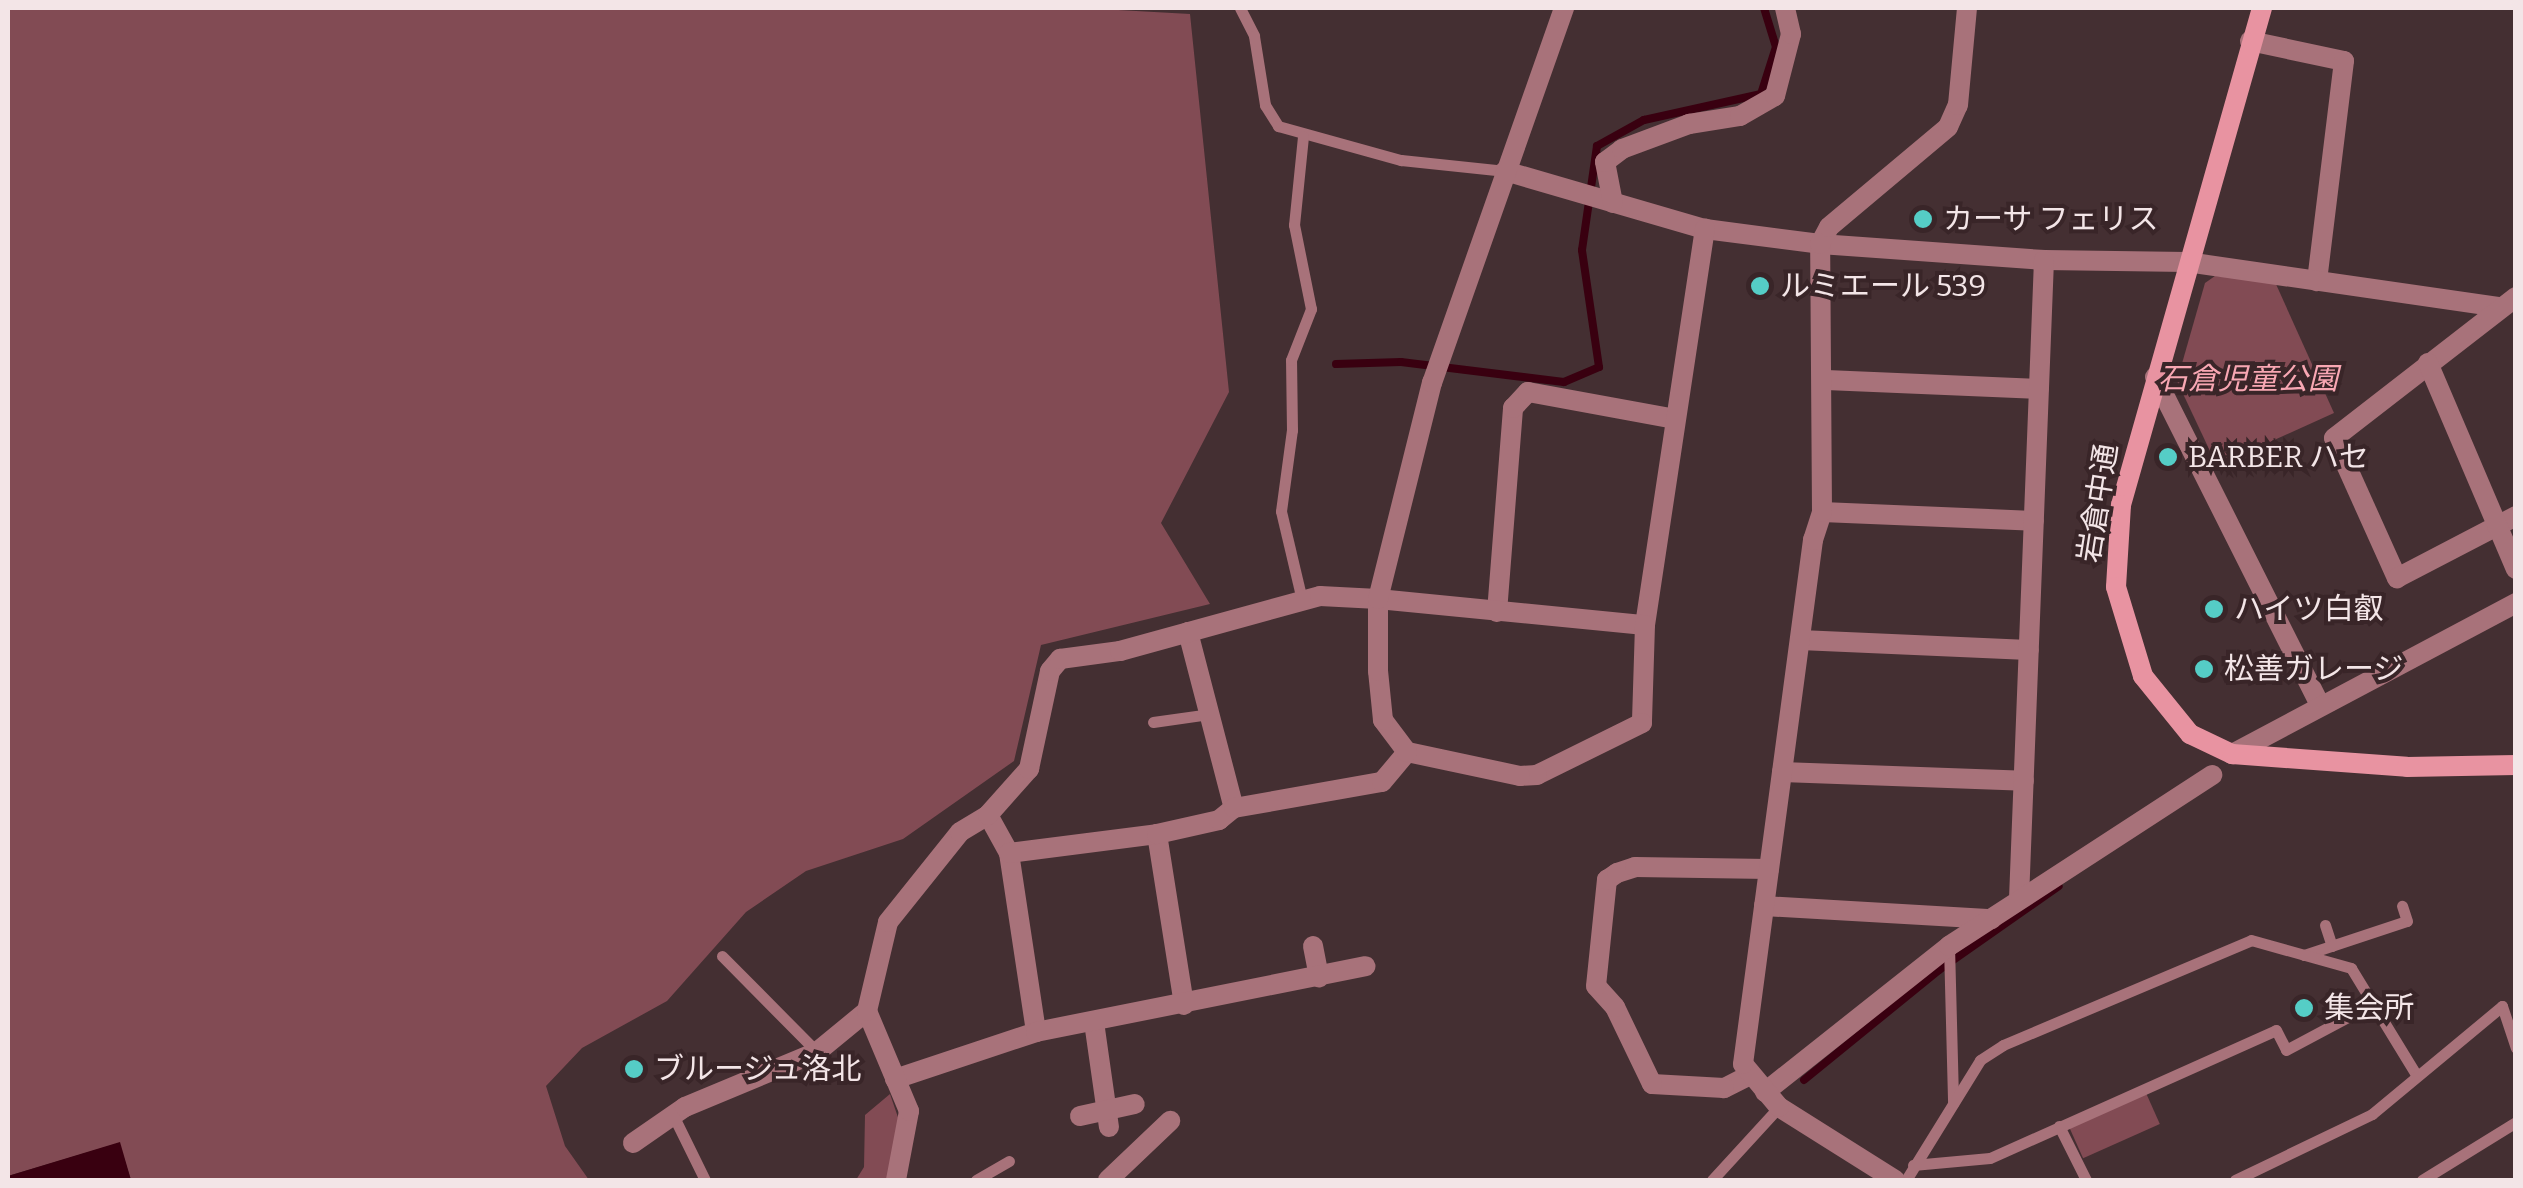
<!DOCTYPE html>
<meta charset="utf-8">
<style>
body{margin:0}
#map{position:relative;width:2523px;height:1188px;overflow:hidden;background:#442f32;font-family:Bitter,"Noto Sans JP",serif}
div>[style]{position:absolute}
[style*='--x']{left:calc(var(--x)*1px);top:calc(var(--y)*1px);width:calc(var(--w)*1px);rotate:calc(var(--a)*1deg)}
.green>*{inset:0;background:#824b54;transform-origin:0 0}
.water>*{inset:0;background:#390010}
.stream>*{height:8px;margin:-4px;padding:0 4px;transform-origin:4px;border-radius:4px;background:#390010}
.lane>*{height:11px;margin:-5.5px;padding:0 5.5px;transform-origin:5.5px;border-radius:5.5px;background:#a8727a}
.street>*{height:20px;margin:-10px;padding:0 10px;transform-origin:10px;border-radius:10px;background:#a8727a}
.secondary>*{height:20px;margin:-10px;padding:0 10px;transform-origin:10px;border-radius:10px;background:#e893a1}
.dots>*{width:28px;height:28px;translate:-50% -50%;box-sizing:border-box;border:5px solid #392528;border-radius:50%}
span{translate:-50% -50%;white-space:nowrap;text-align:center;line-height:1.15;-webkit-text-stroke:8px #392528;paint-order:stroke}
.poi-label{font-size:30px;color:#f3e5e7}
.left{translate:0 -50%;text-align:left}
.park-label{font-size:30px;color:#f8a7b3;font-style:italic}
.street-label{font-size:30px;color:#f3e5e7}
.frame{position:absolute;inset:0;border:10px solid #f3e5e7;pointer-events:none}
</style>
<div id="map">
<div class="green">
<div style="clip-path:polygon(8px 8px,1082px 8px,1190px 14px,1229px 392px,1161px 523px,1210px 604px,1041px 645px,1014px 761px,903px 839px,806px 871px,746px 912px,667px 1001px,582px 1048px,546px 1086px,565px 1146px,589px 1180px,131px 1180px,119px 1143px,8px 1176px)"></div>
<div style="clip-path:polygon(2215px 276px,2275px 282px,2334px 413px,2217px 466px,2177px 381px,2205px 283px)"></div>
<div style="left:2146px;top:1093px;width:34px;height:84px;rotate:66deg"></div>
<div style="clip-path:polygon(890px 1094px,902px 1129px,887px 1180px,856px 1180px,864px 1167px,865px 1115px)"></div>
</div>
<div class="water">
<div style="clip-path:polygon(120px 1142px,131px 1180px,8px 1180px,8px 1176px)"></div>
</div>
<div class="stream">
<div style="--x:1336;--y:364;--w:65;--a:-1.8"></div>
<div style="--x:1401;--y:362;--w:164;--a:7"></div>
<div style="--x:1564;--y:382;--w:38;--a:-23"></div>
<div style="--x:1599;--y:367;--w:118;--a:-98.3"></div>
<div style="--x:1582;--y:250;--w:105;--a:-81.8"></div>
<div style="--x:1597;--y:146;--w:54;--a:-29"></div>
<div style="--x:1644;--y:120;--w:120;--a:-12.5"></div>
<div style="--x:1761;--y:94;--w:49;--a:-72.3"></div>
<div style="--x:1776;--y:47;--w:41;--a:-107.1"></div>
<div style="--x:1804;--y:1080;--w:174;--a:-39.2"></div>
<div style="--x:1939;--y:970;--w:146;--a:-35"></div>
</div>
<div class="lane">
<div style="--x:1240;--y:8;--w:31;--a:63"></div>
<div style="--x:1254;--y:36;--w:70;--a:80.9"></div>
<div style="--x:1265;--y:105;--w:25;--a:58"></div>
<div style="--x:1278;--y:126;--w:128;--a:15.5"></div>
<div style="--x:1401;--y:160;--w:105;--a:6"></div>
<div style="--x:1302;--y:600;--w:91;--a:-103.3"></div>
<div style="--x:1281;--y:511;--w:82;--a:-82.3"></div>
<div style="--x:1292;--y:430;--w:70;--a:-90.8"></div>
<div style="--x:1291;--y:360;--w:55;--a:-68.6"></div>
<div style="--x:1311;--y:309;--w:86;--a:-101.4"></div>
<div style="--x:1294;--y:225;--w:89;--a:-84.2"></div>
<div style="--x:1153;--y:722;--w:58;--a:-8"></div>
<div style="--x:2325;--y:925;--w:22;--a:72"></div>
<div style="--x:1949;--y:946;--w:157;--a:88.5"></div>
<div style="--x:2304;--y:955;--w:108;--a:-18.3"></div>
<div style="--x:2407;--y:921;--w:16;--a:-108"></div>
<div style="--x:722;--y:956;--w:135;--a:45.3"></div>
<div style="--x:673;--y:1115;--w:72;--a:63.8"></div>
<div style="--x:2059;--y:1126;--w:60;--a:63.4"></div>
<div style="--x:1913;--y:1165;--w:77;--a:-5.2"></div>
<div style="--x:1990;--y:1158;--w:313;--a:-24.1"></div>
<div style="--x:2276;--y:1030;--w:22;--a:63"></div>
<div style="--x:2286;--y:1050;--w:100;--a:-28.1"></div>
<div style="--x:976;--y:1180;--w:38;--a:-30"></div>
<div style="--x:1712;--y:1180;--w:99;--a:-47.5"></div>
<div style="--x:1906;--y:1180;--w:141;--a:-58.3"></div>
<div style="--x:1980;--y:1060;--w:27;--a:-33"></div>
<div style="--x:2003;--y:1045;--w:269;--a:-22.9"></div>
<div style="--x:2251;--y:940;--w:104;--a:15.6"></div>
<div style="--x:2351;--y:968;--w:123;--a:58.6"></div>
<div style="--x:2235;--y:1180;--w:152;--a:-25.7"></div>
<div style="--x:2372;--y:1114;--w:169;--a:-39.7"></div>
<div style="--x:2502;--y:1006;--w:44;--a:71.6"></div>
<div style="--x:2422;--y:1180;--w:110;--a:-31.7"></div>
</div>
<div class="street">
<div style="--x:2250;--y:41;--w:96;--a:12"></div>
<div style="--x:2344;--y:61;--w:222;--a:97"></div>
<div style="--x:1505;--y:171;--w:208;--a:16.2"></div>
<div style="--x:1705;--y:229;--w:116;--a:7.4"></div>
<div style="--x:1820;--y:244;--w:225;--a:4.1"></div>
<div style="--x:2044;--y:260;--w:143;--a:0.8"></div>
<div style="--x:2187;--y:262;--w:316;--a:8.2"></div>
<div style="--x:1613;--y:203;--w:42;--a:-101"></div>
<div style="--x:1605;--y:162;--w:21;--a:-37"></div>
<div style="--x:1622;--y:149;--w:72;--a:-20.5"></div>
<div style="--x:1689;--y:124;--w:52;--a:-8.9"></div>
<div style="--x:1740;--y:116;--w:40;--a:-29.7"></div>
<div style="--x:1775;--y:96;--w:64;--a:-75.5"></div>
<div style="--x:1791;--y:34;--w:27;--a:-103"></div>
<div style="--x:2516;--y:297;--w:230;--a:142.2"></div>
<div style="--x:2334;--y:438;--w:154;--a:65.8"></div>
<div style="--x:2397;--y:578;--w:134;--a:-27.5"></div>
<div style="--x:2428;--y:363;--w:224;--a:66.9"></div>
<div style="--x:2155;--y:377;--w:367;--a:63.3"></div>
<div style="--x:1826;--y:380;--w:213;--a:2.4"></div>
<div style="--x:1822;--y:512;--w:212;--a:2.4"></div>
<div style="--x:1497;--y:612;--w:205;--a:-85.5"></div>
<div style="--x:1513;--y:408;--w:22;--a:-47"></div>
<div style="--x:1528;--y:392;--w:149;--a:10.4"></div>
<div style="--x:1645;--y:625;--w:401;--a:-81.4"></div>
<div style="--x:1188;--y:632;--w:182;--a:75.4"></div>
<div style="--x:1800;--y:640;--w:229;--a:2.5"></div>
<div style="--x:2232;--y:754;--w:322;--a:-28"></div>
<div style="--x:1782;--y:772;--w:242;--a:2.1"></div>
<div style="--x:988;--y:815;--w:43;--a:61.1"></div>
<div style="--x:1009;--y:853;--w:181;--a:81.4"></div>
<div style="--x:1157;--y:834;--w:173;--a:81"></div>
<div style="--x:1009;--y:853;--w:149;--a:-7.3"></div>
<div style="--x:1157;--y:834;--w:64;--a:-12.7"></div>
<div style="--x:1219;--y:820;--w:19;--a:-39"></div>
<div style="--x:1234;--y:808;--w:150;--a:-10"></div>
<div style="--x:1382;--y:782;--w:39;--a:-50"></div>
<div style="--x:2019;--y:899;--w:639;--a:-87.76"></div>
<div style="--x:1764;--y:906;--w:228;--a:3.3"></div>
<div style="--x:1313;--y:946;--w:32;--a:79"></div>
<div style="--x:1094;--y:1022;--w:106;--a:81.9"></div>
<div style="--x:1750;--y:1075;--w:29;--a:153"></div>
<div style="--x:1724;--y:1088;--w:72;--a:-176.8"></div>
<div style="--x:1652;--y:1084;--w:85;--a:-115.7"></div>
<div style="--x:1615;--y:1007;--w:28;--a:-132"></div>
<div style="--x:1596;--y:986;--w:107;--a:-84.1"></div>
<div style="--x:1607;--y:880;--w:12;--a:-35"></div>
<div style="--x:1617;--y:873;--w:19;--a:-18"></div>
<div style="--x:1635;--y:867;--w:134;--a:0.9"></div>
<div style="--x:895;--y:1079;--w:149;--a:-18.4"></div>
<div style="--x:1036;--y:1032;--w:336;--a:-11.3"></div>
<div style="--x:1765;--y:1092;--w:235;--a:-38.4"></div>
<div style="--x:1949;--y:946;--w:314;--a:-33"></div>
<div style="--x:1080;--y:1116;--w:56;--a:-12.3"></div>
<div style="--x:633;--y:1143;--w:63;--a:-34.7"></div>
<div style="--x:685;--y:1107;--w:143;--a:-22.6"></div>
<div style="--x:817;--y:1052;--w:65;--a:-39.4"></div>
<div style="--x:896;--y:1180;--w:70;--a:-79.3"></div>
<div style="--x:909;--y:1111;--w:108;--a:-112.8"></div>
<div style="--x:867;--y:1011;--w:91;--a:-76.7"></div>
<div style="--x:888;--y:922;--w:115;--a:-51.3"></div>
<div style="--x:960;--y:832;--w:33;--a:-31"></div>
<div style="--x:988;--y:815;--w:62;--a:-48.3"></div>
<div style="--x:1029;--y:769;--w:100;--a:-77.9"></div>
<div style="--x:1050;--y:671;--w:16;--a:-50"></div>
<div style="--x:1060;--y:659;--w:61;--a:-7.6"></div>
<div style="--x:1120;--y:651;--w:207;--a:-15.4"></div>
<div style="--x:1320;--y:596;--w:58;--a:3"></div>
<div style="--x:1378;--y:599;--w:268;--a:5.6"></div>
<div style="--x:1645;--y:625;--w:98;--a:91.8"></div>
<div style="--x:1642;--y:723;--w:117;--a:153.7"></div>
<div style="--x:1537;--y:775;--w:17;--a:177"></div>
<div style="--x:1520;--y:776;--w:116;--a:-168"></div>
<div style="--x:1407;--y:752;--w:40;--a:-127"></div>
<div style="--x:1383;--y:720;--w:49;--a:-95.8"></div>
<div style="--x:1378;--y:671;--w:72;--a:-90"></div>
<div style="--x:1378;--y:599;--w:223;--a:-76"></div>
<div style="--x:1432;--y:383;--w:398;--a:-70.6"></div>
<div style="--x:1108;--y:1180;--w:86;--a:-43.6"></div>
<div style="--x:1895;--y:1180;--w:137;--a:-147.8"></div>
<div style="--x:1779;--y:1107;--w:56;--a:-129.9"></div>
<div style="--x:1743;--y:1064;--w:529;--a:-82.39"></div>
<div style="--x:1813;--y:540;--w:29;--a:-72"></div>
<div style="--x:1822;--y:512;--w:268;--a:-90.4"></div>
<div style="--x:1820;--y:244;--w:19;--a:-62"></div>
<div style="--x:1829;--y:227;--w:155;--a:-40"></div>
<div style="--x:1948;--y:127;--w:24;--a:-66"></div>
<div style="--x:1958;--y:105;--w:97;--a:-84.7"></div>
</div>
<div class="secondary">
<div style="--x:2262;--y:8;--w:517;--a:105.84"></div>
<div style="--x:2121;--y:505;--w:82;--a:93.5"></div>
<div style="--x:2116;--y:587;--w:93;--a:73.1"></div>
<div style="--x:2143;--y:676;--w:75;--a:51"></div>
<div style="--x:2190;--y:734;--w:47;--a:25.5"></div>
<div style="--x:2232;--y:754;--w:175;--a:4.2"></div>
<div style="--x:2407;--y:767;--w:109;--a:-1.1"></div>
</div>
<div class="dots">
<div style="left:1923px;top:219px;background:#55cdc6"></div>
<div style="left:1760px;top:286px;background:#55cdc6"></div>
<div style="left:2168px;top:457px;background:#55cdc6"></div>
<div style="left:2214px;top:609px;background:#55cdc6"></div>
<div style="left:2204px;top:669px;background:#55cdc6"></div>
<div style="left:2304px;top:1008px;background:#55cdc6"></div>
<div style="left:634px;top:1069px;background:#55cdc6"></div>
</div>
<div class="poi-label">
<span class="left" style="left:1943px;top:219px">カーサ フェリス</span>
<span class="left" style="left:1780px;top:286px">ルミエール 539</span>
<span class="left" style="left:2188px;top:457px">BARBER ハセ</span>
<span class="left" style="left:2234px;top:609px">ハイツ白叡</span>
<span class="left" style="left:2224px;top:669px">松善ガレージ</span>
<span class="left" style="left:2324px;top:1008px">集会所</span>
<span class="left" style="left:654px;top:1069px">ブルージュ洛北</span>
</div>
<div class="park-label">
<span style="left:2248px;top:379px">石倉児童公園</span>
</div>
<div class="street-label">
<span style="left:2098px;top:503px;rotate:-81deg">岩倉中通</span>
</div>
<div class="frame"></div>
</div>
